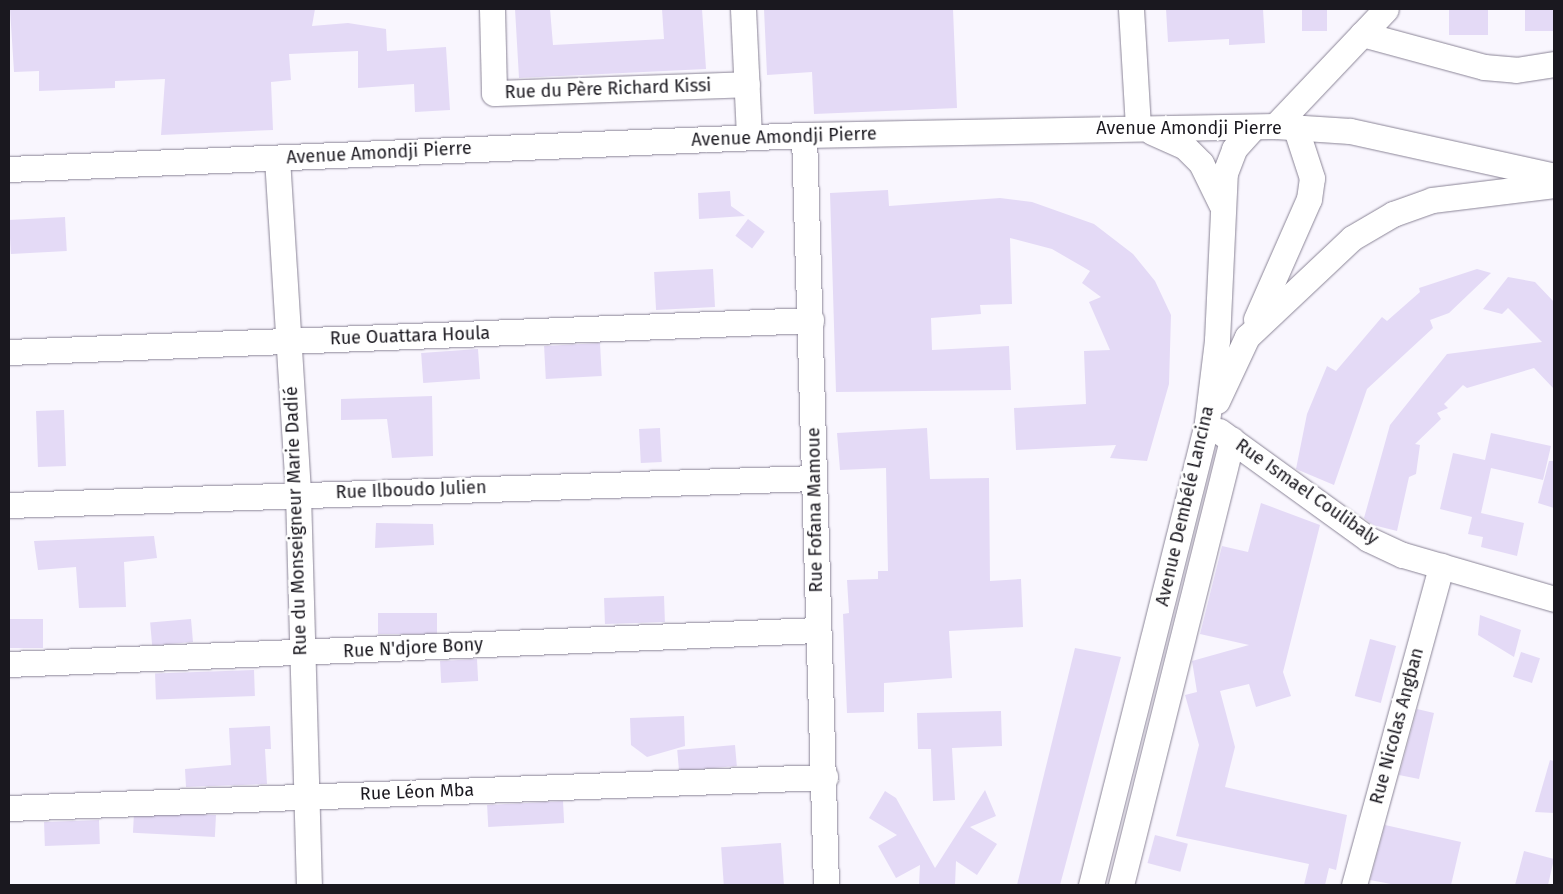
<!DOCTYPE html>
<meta charset="utf-8">
<style>
body{margin:0}
#map{position:relative;width:1563px;height:894px;overflow:hidden;background:#f9f6fe;font-family:"Fira Sans",sans-serif}
div>[style]{position:absolute}
[style*='--x']{left:calc(var(--x)*1px);top:calc(var(--y)*1px);width:calc(var(--w)*1px);rotate:calc(var(--a)*1deg)}
.building>*{inset:0;background:#e4daf6;transform-origin:0 0}
.roads{filter:drop-shadow(0 0 1px #8b8597) drop-shadow(0 0 1px #8b8597)}
.minor>*{height:25px;margin:-12.5px;padding:0 12.5px;transform-origin:12.5px;border-radius:12.5px;background:#fff}
span{translate:-50% -50%;white-space:nowrap;text-align:center;line-height:1.15;-webkit-text-stroke:5px #fff;paint-order:stroke}
.street-label{font-size:18px;color:#1a181f}
.frame{position:absolute;inset:0;border:10px solid #1a181f;pointer-events:none}
</style>
<div id="map">
<div class="building">
<div style="clip-path:polygon(10px 9px,315px 9px,312px 26px,348px 23px,386px 29px,387px 51px,446px 47px,450px 110px,415px 112px,414px 84px,358px 88px,358px 51px,289px 54px,291px 80px,271px 82px,273px 130px,161px 135px,165px 79px,115px 81px,115px 88px,39px 91px,39px 71px,14px 72px)"></div>
<div style="clip-path:polygon(515px 9px,550px 9px,553px 45px,664px 39px,662px 9px,702px 9px,706px 69px,519px 78px)"></div>
<div style="clip-path:polygon(764px 9px,953px 9px,957px 108px,814px 114px,812px 72px,767px 75px)"></div>
<div style="clip-path:polygon(1166px 9px,1263px 9px,1265px 43px,1229px 45px,1229px 39px,1168px 42px)"></div>
<div style="left:1302px;top:9px;width:25px;height:22px"></div>
<div style="left:1449px;top:9px;width:39px;height:26px"></div>
<div style="left:1525px;top:9px;width:29px;height:22px"></div>
<div style="clip-path:polygon(888px 190px,889px 206px,1000px 198px,1032px 202px,1094px 224px,1133px 254px,1155px 281px,1171px 315px,1169px 384px,1147px 461px,1110px 458px,1116px 445px,1016px 450px,1014px 408px,1086px 404px,1084px 351px,1110px 350px,1089px 302px,1101px 297px,1082px 283px,1090px 271px,1052px 249px,1010px 238px,1012px 304px,980px 305px,981px 314px,931px 318px,932px 350px,1009px 346px,1011px 390px,836px 392px,830px 193px)"></div>
<div style="clip-path:polygon(730px 191px,731px 206px,745px 216px,699px 219px,698px 193px)"></div>
<div style="left:65px;top:217px;width:34px;height:56px;rotate:87deg"></div>
<div style="left:748px;top:219px;width:21px;height:21px;rotate:37deg"></div>
<div style="left:713px;top:269px;width:38px;height:59px;rotate:87deg"></div>
<div style="clip-path:polygon(1477px 269px,1491px 273px,1449px 313px,1430px 320px,1433px 328px,1367px 389px,1334px 485px,1296px 469px,1307px 414px,1327px 366px,1336px 371px,1382px 317px,1387px 321px,1420px 292px,1419px 288px)"></div>
<div style="clip-path:polygon(1508px 277px,1535px 282px,1554px 302px,1554px 389px,1534px 368px,1467px 388px,1463px 385px,1444px 404px,1448px 408px,1437px 413px,1441px 419px,1415px 444px,1420px 445px,1416px 474px,1409px 477px,1397px 531px,1373px 525px,1364px 518px,1390px 425px,1447px 354px,1542px 342px,1508px 308px,1502px 314px,1483px 309px)"></div>
<div style="left:600px;top:343px;width:33px;height:56px;rotate:87deg"></div>
<div style="left:478px;top:349px;width:30px;height:57px;rotate:86deg"></div>
<div style="clip-path:polygon(432px 396px,433px 456px,392px 458px,387px 419px,341px 420px,341px 399px)"></div>
<div style="left:64px;top:410px;width:56px;height:28px;rotate:88deg"></div>
<div style="left:660px;top:428px;width:34px;height:21px;rotate:87deg"></div>
<div style="clip-path:polygon(927px 428px,930px 479px,989px 478px,990px 581px,1021px 579px,1023px 627px,949px 631px,952px 678px,884px 683px,884px 712px,847px 713px,843px 614px,849px 613px,847px 580px,878px 579px,878px 571px,888px 571px,886px 468px,840px 470px,837px 433px)"></div>
<div style="clip-path:polygon(1491px 433px,1551px 446px,1543px 480px,1491px 468px,1481px 513px,1524px 523px,1517px 556px,1481px 547px,1483px 537px,1468px 534px,1472px 517px,1440px 509px,1453px 453px,1485px 460px)"></div>
<div style="clip-path:polygon(1549px 461px,1554px 461px,1554px 508px,1538px 503px)"></div>
<div style="clip-path:polygon(1261px 503px,1320px 525px,1283px 672px,1291px 696px,1256px 707px,1249px 684px,1220px 691px,1235px 747px,1225px 787px,1347px 815px,1336px 870px,1329px 868px,1325px 885px,1304px 885px,1309px 864px,1176px 836px,1199px 745px,1185px 695px,1197px 692px,1192px 661px,1249px 645px,1200px 634px,1222px 546px,1248px 552px)"></div>
<div style="clip-path:polygon(376px 523px,433px 524px,434px 545px,375px 548px)"></div>
<div style="clip-path:polygon(154px 536px,157px 558px,124px 562px,126px 607px,79px 608px,76px 567px,38px 570px,34px 541px)"></div>
<div style="left:664px;top:596px;width:26px;height:60px;rotate:88deg"></div>
<div style="left:378px;top:613px;width:59px;height:21px"></div>
<div style="clip-path:polygon(1480px 615px,1521px 630px,1514px 657px,1478px 635px)"></div>
<div style="left:43px;top:619px;width:29px;height:34px;rotate:90deg"></div>
<div style="left:191px;top:619px;width:23px;height:41px;rotate:85deg"></div>
<div style="left:1370px;top:639px;width:27px;height:59px;rotate:15deg"></div>
<div style="clip-path:polygon(1075px 648px,1121px 657px,1060px 885px,1017px 885px)"></div>
<div style="left:1521px;top:652px;width:20px;height:26px;rotate:18deg"></div>
<div style="left:477px;top:659px;width:22px;height:37px;rotate:87deg"></div>
<div style="left:254px;top:670px;width:26px;height:99px;rotate:88deg"></div>
<div style="clip-path:polygon(1417px 709px,1434px 713px,1419px 779px,1399px 775px)"></div>
<div style="clip-path:polygon(1001px 711px,1002px 746px,952px 748px,955px 800px,933px 801px,931px 749px,918px 749px,917px 713px)"></div>
<div style="clip-path:polygon(684px 716px,685px 746px,647px 757px,631px 745px,630px 718px)"></div>
<div style="clip-path:polygon(270px 726px,271px 749px,265px 749px,267px 784px,186px 787px,185px 769px,231px 765px,229px 728px)"></div>
<div style="left:735px;top:745px;width:21px;height:58px;rotate:85deg"></div>
<div style="clip-path:polygon(1550px 760px,1554px 761px,1554px 813px,1535px 812px)"></div>
<div style="clip-path:polygon(985px 790px,996px 816px,970px 827px,997px 844px,977px 875px,956px 861px,955px 885px,919px 885px,920px 865px,896px 878px,878px 846px,897px 835px,869px 818px,885px 791px,896px 798px,935px 868px)"></div>
<div style="left:563px;top:801px;width:22px;height:76px;rotate:87deg"></div>
<div style="left:216px;top:815px;width:22px;height:82px;rotate:93deg"></div>
<div style="left:99px;top:820px;width:24px;height:55px;rotate:88deg"></div>
<div style="clip-path:polygon(1385px 825px,1461px 842px,1451px 885px,1396px 885px,1370px 880px)"></div>
<div style="left:1155px;top:835px;width:34px;height:29px;rotate:15deg"></div>
<div style="left:781px;top:843px;width:42px;height:60px;rotate:86deg"></div>
<div style="clip-path:polygon(1524px 851px,1554px 859px,1548px 885px,1515px 885px)"></div>
</div>
<div class="roads">
<div class="minor">
<div style="--x:492;--y:9;--w:84;--a:88.6"></div>
<div style="--x:494;--y:93;--w:253;--a:-2"></div>
<div style="--x:743;--y:9;--w:128;--a:87.3"></div>
<div style="--x:1131;--y:9;--w:119;--a:86.6"></div>
<div style="--x:1362;--y:34;--w:126;--a:15.1"></div>
<div style="--x:1484;--y:67;--w:32;--a:5"></div>
<div style="--x:1516;--y:70;--w:38;--a:-9"></div>
<div style="--x:1275;--y:126;--w:161;--a:-46.5"></div>
<div style="--x:1152;--y:132;--w:35;--a:24"></div>
<div style="--x:1184;--y:146;--w:24;--a:45"></div>
<div style="--x:1201;--y:163;--w:46;--a:64"></div>
<div style="--x:804;--y:135;--w:750;--a:88.32"></div>
<div style="--x:277;--y:158;--w:337;--a:86.4"></div>
<div style="--x:298;--y:494;--w:391;--a:88.4"></div>
<div style="--x:9;--y:169;--w:796;--a:-2.45"></div>
<div style="--x:804;--y:135;--w:471;--a:-1.1"></div>
<div style="--x:1275;--y:126;--w:75;--a:3.8"></div>
<div style="--x:1350;--y:131;--w:209;--a:12.4"></div>
<div style="--x:1256;--y:319;--w:131;--a:-66.2"></div>
<div style="--x:1309;--y:199;--w:21;--a:-82"></div>
<div style="--x:1312;--y:178;--w:52;--a:-108.1"></div>
<div style="--x:9;--y:352;--w:803;--a:-2.28"></div>
<div style="--x:1217;--y:401;--w:71;--a:-64.9"></div>
<div style="--x:1247;--y:337;--w:144;--a:-43.3"></div>
<div style="--x:1352;--y:238;--w:48;--a:-30.3"></div>
<div style="--x:1393;--y:214;--w:41;--a:-19.7"></div>
<div style="--x:1432;--y:200;--w:123;--a:-7"></div>
<div style="--x:1219;--y:431;--w:184;--a:35.9"></div>
<div style="--x:1368;--y:539;--w:38;--a:25"></div>
<div style="--x:1403;--y:555;--w:157;--a:16.2"></div>
<div style="--x:9;--y:505;--w:805;--a:-1.92"></div>
<div style="--x:9;--y:664;--w:810;--a:-2.41"></div>
<div style="--x:9;--y:808;--w:817;--a:-2.18"></div>
<div style="--x:1091;--y:885;--w:477;--a:-75.9"></div>
<div style="--x:1207;--y:422;--w:83;--a:-83"></div>
<div style="--x:1217;--y:340;--w:167;--a:-87.3"></div>
<div style="--x:1225;--y:173;--w:26;--a:-69"></div>
<div style="--x:1234;--y:149;--w:28;--a:-48"></div>
<div style="--x:1121;--y:885;--w:459;--a:-76"></div>
<div style="--x:1354;--y:885;--w:331;--a:-74.7"></div>
</div>
</div>
<div class="street-label">
<span style="left:608px;top:89px;rotate:-2deg">Rue du Père Richard Kissi</span>
<span style="left:1189px;top:128px">Avenue Amondji Pierre</span>
<span style="left:784px;top:137px;rotate:-2deg">Avenue Amondji Pierre</span>
<span style="left:379px;top:153px;rotate:-3deg">Avenue Amondji Pierre</span>
<span style="left:410px;top:336px;rotate:-2deg">Rue Ouattara Houla</span>
<span style="left:411px;top:490px;rotate:-2deg">Rue Ilboudo Julien</span>
<span style="left:1307px;top:492px;rotate:35deg">Rue Ismael Coulibaly</span>
<span style="left:1185px;top:506px;rotate:-77deg">Avenue Dembélé Lancina</span>
<span style="left:815px;top:510px;rotate:-91deg">Rue Fofana Mamoue</span>
<span style="left:296px;top:521px;rotate:-92deg">Rue du Monseigneur Marie Dadié</span>
<span style="left:413px;top:648px;rotate:-3deg">Rue N'djore Bony</span>
<span style="left:1397px;top:726px;rotate:-75deg">Rue Nicolas Angban</span>
<span style="left:417px;top:792px;rotate:-2deg">Rue Léon Mba</span>
</div>
<div class="frame"></div>
</div>
